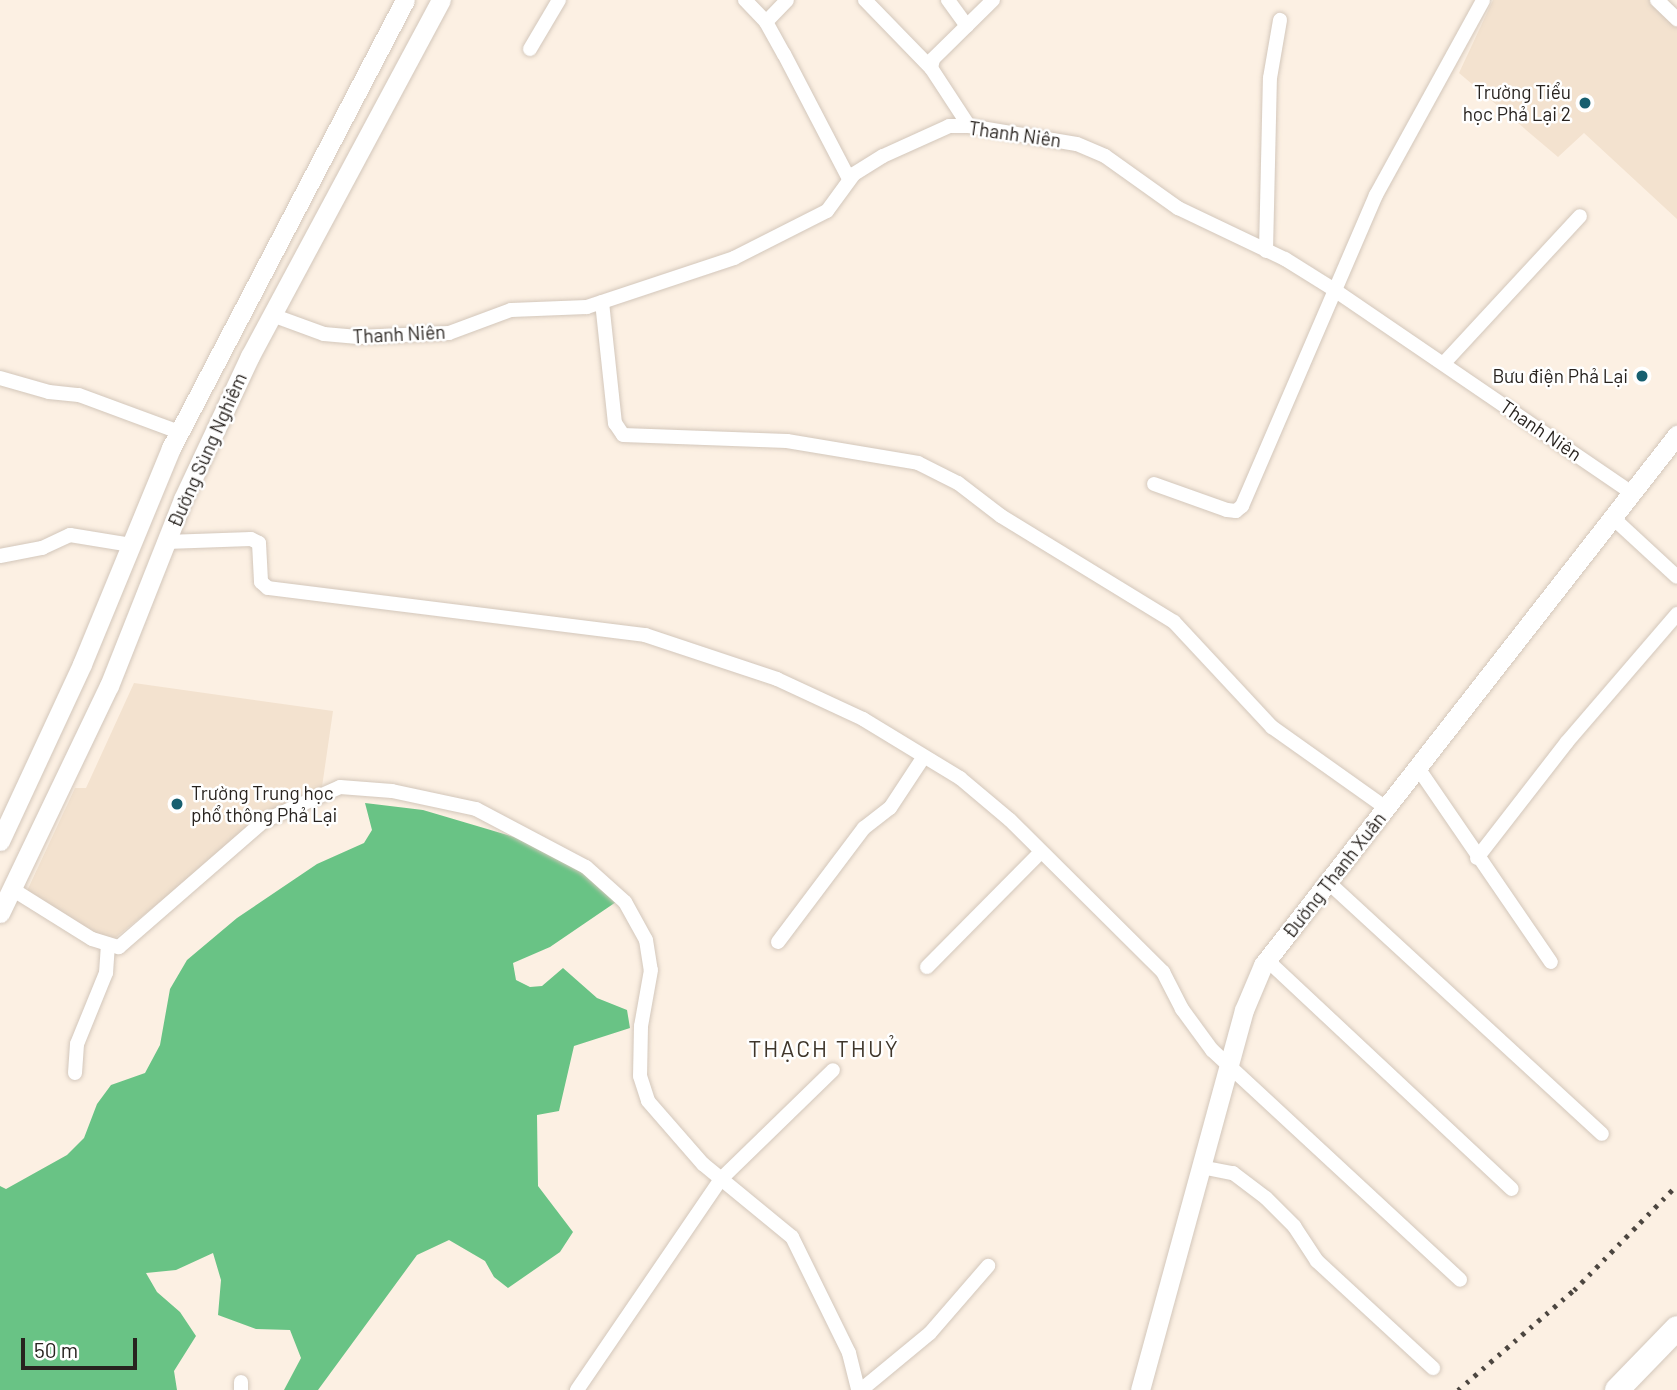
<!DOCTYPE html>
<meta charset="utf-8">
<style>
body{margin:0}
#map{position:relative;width:1677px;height:1390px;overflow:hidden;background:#fcf0e3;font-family:Barlow,sans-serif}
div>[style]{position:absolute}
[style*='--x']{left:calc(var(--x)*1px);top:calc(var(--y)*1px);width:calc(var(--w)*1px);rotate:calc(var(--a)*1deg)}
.built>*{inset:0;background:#f3e2cf}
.forest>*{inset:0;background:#69c385}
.roads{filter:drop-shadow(0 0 2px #d3c7bb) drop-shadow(0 0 2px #d3c7bb)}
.street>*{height:14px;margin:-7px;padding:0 7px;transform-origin:7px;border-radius:7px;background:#fff}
.secondary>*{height:19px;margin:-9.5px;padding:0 9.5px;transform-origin:9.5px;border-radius:9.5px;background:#fff}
.highway>*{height:24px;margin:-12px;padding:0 12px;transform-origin:12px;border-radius:12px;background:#fff}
.rail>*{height:4.5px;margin-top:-2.25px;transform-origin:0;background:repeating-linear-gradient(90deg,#4b453f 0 3.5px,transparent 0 10.5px)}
.dots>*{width:19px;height:19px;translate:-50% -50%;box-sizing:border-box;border:4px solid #fff;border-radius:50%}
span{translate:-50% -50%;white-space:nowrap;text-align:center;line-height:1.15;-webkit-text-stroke:5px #fff;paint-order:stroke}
.poi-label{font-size:19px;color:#28231f}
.right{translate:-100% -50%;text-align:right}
.left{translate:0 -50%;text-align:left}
.street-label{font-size:19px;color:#28231f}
.quarter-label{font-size:23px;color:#3f362b;letter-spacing:2px}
.scale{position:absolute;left:21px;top:1338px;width:116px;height:32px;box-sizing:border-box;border:4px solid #28231f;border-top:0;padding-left:9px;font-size:21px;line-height:24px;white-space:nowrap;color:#28231f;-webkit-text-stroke:5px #fff;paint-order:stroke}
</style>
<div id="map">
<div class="built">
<div style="clip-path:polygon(1493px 0,1650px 0,1677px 27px,1677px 219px,1584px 133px,1558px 157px,1459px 73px)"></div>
<div style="clip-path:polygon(134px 683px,333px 711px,322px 787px,254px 819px,207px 864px,115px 938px,101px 937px,26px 893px,75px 788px,86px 788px)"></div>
</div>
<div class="forest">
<div style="clip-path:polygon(365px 803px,423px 810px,531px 842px,583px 871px,616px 902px,550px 947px,513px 963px,516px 980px,530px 987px,542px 986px,563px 968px,597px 998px,627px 1010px,630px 1028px,574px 1046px,559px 1111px,537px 1115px,538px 1186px,573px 1232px,560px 1252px,508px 1288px,494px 1277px,485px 1261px,449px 1240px,417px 1255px,318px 1390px,284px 1390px,301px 1358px,290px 1330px,256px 1329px,218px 1315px,221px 1280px,213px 1253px,176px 1270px,146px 1273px,157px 1292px,180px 1312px,196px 1336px,174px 1371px,177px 1390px,0 1390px,0 1186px,6px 1189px,67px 1155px,84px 1138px,97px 1104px,111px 1085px,145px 1073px,160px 1045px,170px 989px,187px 960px,237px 918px,317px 864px,364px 843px,372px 830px)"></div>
</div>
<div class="roads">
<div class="street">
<div style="--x:745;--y:0;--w:30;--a:46"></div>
<div style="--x:766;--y:22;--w:37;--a:61"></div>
<div style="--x:784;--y:54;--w:141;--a:62.5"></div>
<div style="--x:865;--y:0;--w:95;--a:45.9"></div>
<div style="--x:948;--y:0;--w:32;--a:54"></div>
<div style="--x:1657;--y:0;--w:28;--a:44"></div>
<div style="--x:766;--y:22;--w:30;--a:-46"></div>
<div style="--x:530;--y:49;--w:57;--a:-59.4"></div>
<div style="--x:969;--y:126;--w:69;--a:-123.2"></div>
<div style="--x:931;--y:68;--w:9;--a:-77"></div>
<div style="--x:933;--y:59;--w:84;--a:-44.5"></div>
<div style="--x:1266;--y:251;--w:173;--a:-88.7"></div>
<div style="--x:1270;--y:78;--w:59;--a:-80.2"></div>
<div style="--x:602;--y:302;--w:122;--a:83.9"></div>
<div style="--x:615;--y:423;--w:14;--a:56"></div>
<div style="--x:623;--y:435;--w:164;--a:2.1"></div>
<div style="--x:787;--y:441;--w:133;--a:9.5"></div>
<div style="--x:918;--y:463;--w:45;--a:26.6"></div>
<div style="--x:958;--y:483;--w:54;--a:37.5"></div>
<div style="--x:1001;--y:516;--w:203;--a:31.5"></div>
<div style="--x:1174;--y:622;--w:144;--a:47"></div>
<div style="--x:1272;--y:727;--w:140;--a:35.4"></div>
<div style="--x:272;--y:315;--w:55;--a:20.1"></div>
<div style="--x:324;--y:334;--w:34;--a:5"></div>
<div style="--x:358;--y:337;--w:91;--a:-2.5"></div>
<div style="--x:449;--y:333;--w:66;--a:-20.4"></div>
<div style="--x:511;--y:310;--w:76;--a:-2.3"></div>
<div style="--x:587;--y:307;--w:155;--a:-18.4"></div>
<div style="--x:734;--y:258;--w:104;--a:-26.8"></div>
<div style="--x:827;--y:211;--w:46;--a:-53.9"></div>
<div style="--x:854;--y:174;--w:34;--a:-32"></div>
<div style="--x:883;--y:156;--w:72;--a:-24.4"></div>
<div style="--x:949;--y:126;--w:20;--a:0"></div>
<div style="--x:969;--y:126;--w:109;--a:9.5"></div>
<div style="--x:1077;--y:144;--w:30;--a:23"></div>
<div style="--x:1105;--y:156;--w:90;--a:35.5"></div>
<div style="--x:1178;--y:208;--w:119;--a:25.5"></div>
<div style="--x:1285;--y:259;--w:57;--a:32"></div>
<div style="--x:1333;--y:289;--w:361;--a:34.3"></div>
<div style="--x:1444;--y:363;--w:200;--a:-47.2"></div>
<div style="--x:0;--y:378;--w:51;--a:15.9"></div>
<div style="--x:49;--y:392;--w:30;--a:6"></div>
<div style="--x:79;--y:395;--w:107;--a:20.3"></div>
<div style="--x:1154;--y:484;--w:77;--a:19.6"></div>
<div style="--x:1227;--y:510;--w:9;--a:6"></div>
<div style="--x:1236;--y:511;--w:8;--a:-40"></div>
<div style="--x:1242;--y:506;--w:339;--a:-66.7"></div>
<div style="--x:1376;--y:195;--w:222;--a:-61.2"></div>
<div style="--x:1612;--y:517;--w:88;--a:42.7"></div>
<div style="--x:166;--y:542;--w:85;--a:-2"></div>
<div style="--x:251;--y:539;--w:9;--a:27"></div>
<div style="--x:259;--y:543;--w:39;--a:87"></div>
<div style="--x:261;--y:582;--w:9;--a:41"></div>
<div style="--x:268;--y:588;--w:380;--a:7.1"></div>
<div style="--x:645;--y:635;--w:139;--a:18.4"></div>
<div style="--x:777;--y:679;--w:95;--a:24.9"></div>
<div style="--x:863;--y:719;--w:114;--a:31.3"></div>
<div style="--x:960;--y:778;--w:65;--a:40"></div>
<div style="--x:1010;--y:820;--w:216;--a:44.8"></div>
<div style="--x:1163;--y:972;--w:42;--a:62.8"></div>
<div style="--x:1182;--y:1009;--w:51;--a:53.8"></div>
<div style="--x:1212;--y:1050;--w:338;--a:42.8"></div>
<div style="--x:0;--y:556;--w:43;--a:-10.8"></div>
<div style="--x:42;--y:548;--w:31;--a:-25"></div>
<div style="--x:70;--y:535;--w:62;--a:9.3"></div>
<div style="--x:1418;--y:768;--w:235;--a:55.6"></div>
<div style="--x:1477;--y:858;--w:147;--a:-52.2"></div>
<div style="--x:1567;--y:742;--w:169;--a:-49.3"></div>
<div style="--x:1328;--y:882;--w:372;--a:42.6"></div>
<div style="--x:12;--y:889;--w:94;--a:32"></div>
<div style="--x:92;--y:939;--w:28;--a:17"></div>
<div style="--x:119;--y:947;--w:192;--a:-41"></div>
<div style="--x:264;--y:821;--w:83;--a:-24.1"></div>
<div style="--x:340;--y:787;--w:52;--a:4.4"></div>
<div style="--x:392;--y:791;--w:86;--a:12.1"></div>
<div style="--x:476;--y:809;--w:124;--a:27.8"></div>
<div style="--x:586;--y:867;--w:52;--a:41.9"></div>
<div style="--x:625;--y:902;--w:43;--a:61.1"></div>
<div style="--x:646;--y:940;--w:30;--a:81"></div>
<div style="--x:651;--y:970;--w:57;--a:100.1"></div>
<div style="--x:641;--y:1026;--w:50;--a:91.1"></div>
<div style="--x:640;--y:1076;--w:26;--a:72"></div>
<div style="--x:648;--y:1101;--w:84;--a:48.9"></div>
<div style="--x:703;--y:1164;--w:115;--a:39.4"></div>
<div style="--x:792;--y:1237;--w:129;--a:63.8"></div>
<div style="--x:849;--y:1353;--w:38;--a:76"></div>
<div style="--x:778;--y:942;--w:143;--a:-53"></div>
<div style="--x:864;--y:828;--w:33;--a:-38"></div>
<div style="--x:890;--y:808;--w:60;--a:-56.6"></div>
<div style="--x:1267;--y:960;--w:335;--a:43.1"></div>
<div style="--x:927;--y:967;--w:162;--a:-45.3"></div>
<div style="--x:75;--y:1073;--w:29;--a:-86"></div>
<div style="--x:77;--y:1044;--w:77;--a:-67.8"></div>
<div style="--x:106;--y:973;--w:26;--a:-86"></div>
<div style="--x:1201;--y:1167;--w:33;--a:11"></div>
<div style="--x:1233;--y:1173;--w:41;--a:37.1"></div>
<div style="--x:1266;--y:1198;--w:40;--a:45"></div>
<div style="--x:1294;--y:1226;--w:42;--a:56.7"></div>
<div style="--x:1317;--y:1261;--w:158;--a:42.7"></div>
<div style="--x:241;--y:1382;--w:8;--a:90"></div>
<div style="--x:577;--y:1390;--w:255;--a:-55.7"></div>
<div style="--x:721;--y:1179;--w:156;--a:-44.2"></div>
<div style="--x:861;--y:1390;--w:89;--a:-39.6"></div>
<div style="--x:930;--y:1333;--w:89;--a:-49.1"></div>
</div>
<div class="secondary">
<div style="--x:0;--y:841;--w:195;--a:-65.1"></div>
<div style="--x:82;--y:664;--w:234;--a:-67.6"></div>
<div style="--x:171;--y:448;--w:505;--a:-62.42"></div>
<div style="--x:0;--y:913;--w:252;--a:-64.4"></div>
<div style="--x:109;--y:686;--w:201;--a:-68.4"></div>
<div style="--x:183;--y:499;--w:158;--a:-64.9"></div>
<div style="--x:250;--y:356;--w:404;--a:-61.8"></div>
<div style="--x:1140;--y:1390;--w:394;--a:-74.7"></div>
<div style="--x:1244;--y:1010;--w:49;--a:-67.1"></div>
<div style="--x:1263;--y:965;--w:673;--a:-52.01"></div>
</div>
<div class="highway">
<div style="--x:1617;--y:1390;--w:86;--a:-45.9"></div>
</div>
</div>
<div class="rail">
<div style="--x:1458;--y:1390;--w:153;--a:-40.8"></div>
<div style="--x:1574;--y:1290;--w:147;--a:-45.6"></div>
</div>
<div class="dots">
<div style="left:1585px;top:103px;background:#175f6f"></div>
<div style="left:1642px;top:376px;background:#175f6f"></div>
<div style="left:177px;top:804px;background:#175f6f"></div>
</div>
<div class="poi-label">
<span class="right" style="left:1571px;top:103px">Trường Tiểu<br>học Phả Lại 2</span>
<span class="right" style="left:1628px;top:376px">Bưu điện Phả Lại</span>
<span class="left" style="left:191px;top:804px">Trường Trung học<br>phổ thông Phả Lại</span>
</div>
<div class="street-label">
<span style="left:1015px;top:134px;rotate:8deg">Thanh Niên</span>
<span style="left:399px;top:334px;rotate:-3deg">Thanh Niên</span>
<span style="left:1541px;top:430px;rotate:34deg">Thanh Niên</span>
<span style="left:207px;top:450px;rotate:-66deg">Đường Sùng Nghiêm</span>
<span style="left:1334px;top:875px;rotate:-52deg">Đường Thanh Xuân</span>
</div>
<div class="quarter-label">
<span style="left:824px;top:1048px">THẠCH THUỶ</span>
</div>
<div class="scale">50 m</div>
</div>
